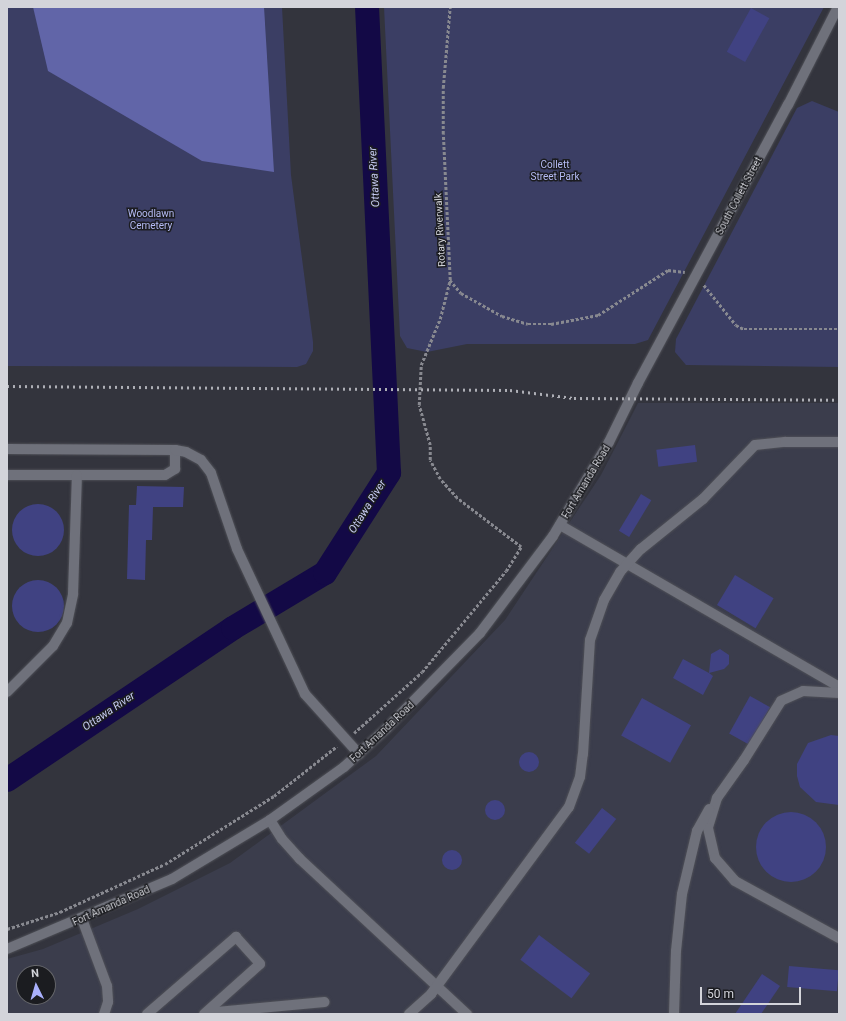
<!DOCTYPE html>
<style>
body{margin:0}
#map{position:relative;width:846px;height:1021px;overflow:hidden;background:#33343d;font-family:Roboto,sans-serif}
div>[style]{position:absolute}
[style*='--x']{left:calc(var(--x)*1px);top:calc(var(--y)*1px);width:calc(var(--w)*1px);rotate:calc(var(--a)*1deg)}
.built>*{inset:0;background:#3b3d4c}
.green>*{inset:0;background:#3b3e64}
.forest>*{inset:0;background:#6165a8}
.river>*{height:24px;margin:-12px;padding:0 12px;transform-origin:12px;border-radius:12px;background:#130946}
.building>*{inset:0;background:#404282;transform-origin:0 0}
.round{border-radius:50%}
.path>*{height:2.5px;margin-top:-1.25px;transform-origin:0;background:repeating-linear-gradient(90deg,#888990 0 3px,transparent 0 5px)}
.roads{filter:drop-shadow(0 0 1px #4f5057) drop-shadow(0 0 1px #4f5057)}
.minor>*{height:10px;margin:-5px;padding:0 5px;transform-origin:5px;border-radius:5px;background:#6f717b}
.rail>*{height:3px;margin-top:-1.5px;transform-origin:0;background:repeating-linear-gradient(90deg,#aeafb6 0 2px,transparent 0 6px)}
span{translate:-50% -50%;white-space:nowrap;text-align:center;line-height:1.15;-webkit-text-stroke:3px #1b1c20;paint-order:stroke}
.park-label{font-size:10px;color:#b5bbf4}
.street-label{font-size:10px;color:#d3d4da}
.water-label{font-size:11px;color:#c8cdf4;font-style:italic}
.frame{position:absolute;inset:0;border:8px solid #d3d4da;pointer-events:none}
.north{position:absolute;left:16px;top:965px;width:40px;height:40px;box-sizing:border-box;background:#1b1c20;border:1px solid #65666a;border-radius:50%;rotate:355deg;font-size:11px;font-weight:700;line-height:16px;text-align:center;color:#d3d4da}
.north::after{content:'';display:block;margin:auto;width:14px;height:18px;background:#a9b0fc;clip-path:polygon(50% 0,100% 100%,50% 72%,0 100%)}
.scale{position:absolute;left:700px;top:987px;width:101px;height:18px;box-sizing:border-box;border:2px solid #d3d4da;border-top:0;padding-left:5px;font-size:12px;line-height:14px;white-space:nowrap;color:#d3d4da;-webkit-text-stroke:3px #1b1c20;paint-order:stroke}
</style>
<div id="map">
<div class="built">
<div style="clip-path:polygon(evenodd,638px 403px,839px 403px,839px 1014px,7px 1014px,7px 959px,43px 949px,138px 909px,230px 863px,376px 756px,505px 620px,601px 475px,638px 403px,24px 973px,48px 973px,48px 997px,24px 997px,24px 973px)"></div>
</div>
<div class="green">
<div style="clip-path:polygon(7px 7px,282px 7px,291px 175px,313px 342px,313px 351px,306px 364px,297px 367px,7px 366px)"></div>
<div style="clip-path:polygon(384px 7px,824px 7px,648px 340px,635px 344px,467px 344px,427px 352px,407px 348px,400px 336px)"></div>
<div style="clip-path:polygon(812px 101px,839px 112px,839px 367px,686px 365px,675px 352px,676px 339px,797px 108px)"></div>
</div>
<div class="forest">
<div style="clip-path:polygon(33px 7px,264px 7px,274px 172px,202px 161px,48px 71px)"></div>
</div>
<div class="river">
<div style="--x:7;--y:780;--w:272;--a:-33.9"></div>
<div style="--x:233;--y:628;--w:107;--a:-30.9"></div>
<div style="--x:325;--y:573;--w:119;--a:-57.4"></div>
<div style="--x:389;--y:473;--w:467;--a:-92.7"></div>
</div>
<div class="building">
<div style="left:751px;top:8px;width:21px;height:50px;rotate:29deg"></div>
<div style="left:695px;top:445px;width:17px;height:39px;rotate:83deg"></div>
<div style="clip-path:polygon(137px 486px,184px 487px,183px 507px,153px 507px,152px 540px,146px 540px,145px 580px,127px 579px,129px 505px,136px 505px)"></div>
<div style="left:641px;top:494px;width:12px;height:43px;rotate:31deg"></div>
<div class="round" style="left:12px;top:504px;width:52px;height:52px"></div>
<div style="left:735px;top:575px;width:45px;height:35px;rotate:31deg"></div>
<div class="round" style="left:12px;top:580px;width:52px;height:52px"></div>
<div style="clip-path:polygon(720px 649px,729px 655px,729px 664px,724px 669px,709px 673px,713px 676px,703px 695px,673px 678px,683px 659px,709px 673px,711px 654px)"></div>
<div style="left:750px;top:696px;width:23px;height:43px;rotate:29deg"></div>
<div style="left:642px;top:698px;width:56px;height:43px;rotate:29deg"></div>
<div style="clip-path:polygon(831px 735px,839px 736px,839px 805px,816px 802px,800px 787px,797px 776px,797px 764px,808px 743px)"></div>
<div class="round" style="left:519px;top:752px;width:20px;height:20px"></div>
<div class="round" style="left:485px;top:800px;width:20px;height:20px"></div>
<div style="left:602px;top:808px;width:18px;height:44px;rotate:38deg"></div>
<div class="round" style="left:756px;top:812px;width:70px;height:70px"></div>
<div class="round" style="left:442px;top:850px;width:20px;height:20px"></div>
<div style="left:539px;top:935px;width:64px;height:31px;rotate:37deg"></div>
<div style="left:789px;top:966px;width:50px;height:21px;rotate:5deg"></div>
<div style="clip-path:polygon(762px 974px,780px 986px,761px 1014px,735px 1014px)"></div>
</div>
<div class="path">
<div style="--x:450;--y:280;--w:17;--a:50"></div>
<div style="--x:461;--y:293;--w:47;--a:29.3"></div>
<div style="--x:502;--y:316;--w:27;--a:17"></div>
<div style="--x:528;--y:324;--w:23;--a:0"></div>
<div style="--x:551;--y:324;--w:48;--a:-10.8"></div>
<div style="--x:598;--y:315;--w:83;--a:-32.7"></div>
<div style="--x:668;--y:270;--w:17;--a:7"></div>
<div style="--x:704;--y:285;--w:51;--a:51.3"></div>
<div style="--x:736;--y:325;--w:9;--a:27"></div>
<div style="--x:744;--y:329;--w:95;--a:0"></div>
<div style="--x:354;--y:733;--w:91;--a:-41.9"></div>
<div style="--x:422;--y:672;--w:131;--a:-50.3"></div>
<div style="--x:506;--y:571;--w:28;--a:-58"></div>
<div style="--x:521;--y:547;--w:81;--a:-142.6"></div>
<div style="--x:457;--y:498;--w:25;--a:-132"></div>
<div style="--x:440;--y:479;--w:21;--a:-118"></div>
<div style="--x:430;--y:460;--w:15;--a:-90"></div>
<div style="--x:430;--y:445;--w:41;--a:-105.4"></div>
<div style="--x:419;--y:405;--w:40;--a:-87.1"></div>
<div style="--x:421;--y:365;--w:50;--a:-67.6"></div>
<div style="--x:440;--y:319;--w:40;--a:-75.6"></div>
<div style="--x:450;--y:280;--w:146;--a:-92.7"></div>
<div style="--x:443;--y:134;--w:46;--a:-90"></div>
<div style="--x:443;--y:88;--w:81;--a:-85.1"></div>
<div style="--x:7;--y:929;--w:56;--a:-17.8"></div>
<div style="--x:60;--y:912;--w:115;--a:-24.6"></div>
<div style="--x:165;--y:864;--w:128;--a:-32"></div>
<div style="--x:274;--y:796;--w:80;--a:-38.4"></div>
</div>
<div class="roads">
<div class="minor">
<div style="--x:7;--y:449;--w:168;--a:0.3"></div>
<div style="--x:7;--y:475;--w:158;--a:0"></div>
<div style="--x:165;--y:475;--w:12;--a:-31"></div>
<div style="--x:175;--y:469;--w:19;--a:-90"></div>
<div style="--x:175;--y:450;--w:11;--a:10"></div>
<div style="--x:186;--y:452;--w:17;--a:28"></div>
<div style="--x:201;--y:460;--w:16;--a:52"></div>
<div style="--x:211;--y:473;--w:80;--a:71.1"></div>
<div style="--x:237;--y:549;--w:160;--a:64.9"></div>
<div style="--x:305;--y:694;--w:81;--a:48"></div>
<div style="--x:560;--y:525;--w:323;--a:30.1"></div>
<div style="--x:7;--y:692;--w:65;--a:-45"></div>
<div style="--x:53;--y:646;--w:27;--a:-59"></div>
<div style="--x:67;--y:623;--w:30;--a:-78"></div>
<div style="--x:73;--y:594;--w:119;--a:-88.1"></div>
<div style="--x:839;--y:693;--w:36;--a:-177"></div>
<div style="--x:803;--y:691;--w:24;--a:156"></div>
<div style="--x:781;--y:701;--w:70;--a:122.1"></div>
<div style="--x:744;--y:760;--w:47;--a:125.4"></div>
<div style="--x:717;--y:798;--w:31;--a:107"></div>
<div style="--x:708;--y:828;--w:31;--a:77"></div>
<div style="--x:715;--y:858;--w:30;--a:49"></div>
<div style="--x:735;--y:881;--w:119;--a:28.7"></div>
<div style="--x:270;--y:820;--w:22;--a:58"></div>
<div style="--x:282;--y:839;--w:27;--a:48"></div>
<div style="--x:300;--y:859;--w:228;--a:42.9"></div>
<div style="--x:82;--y:919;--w:72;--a:69.5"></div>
<div style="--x:107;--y:986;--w:16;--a:86"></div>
<div style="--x:108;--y:1002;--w:13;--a:108"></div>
<div style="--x:7;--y:949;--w:179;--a:-23"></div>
<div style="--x:172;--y:879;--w:114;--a:-31"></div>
<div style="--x:270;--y:820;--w:91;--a:-35.6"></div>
<div style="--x:344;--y:767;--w:58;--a:-42.2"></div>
<div style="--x:387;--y:728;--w:133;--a:-45.6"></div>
<div style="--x:480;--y:633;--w:121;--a:-53"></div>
<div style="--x:553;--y:536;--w:109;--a:-59.2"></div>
<div style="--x:609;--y:442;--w:66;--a:-63.8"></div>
<div style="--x:638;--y:383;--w:316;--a:-61.7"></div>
<div style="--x:788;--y:105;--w:110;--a:-63"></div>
<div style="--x:206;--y:1013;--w:119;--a:-5.3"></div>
<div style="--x:147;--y:1014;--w:118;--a:-40.9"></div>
<div style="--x:236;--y:937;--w:36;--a:48"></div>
<div style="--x:260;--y:964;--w:75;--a:138.2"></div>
<div style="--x:409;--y:1014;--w:30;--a:-42"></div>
<div style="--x:431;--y:994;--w:232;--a:-53.6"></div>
<div style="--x:569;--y:807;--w:32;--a:-70"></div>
<div style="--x:580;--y:777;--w:23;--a:-83"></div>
<div style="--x:583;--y:754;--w:114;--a:-86.5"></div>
<div style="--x:590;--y:640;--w:42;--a:-70.7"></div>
<div style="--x:604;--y:600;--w:32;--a:-60"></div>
<div style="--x:620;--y:572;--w:31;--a:-48"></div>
<div style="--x:641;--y:549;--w:80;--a:-38.9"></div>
<div style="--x:703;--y:499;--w:75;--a:-46.1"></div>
<div style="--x:755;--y:445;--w:30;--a:-6"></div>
<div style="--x:785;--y:442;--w:54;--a:0"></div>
<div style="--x:674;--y:1014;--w:63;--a:-88.2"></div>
<div style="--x:676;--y:951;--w:57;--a:-84"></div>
<div style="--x:682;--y:894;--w:65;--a:-76.6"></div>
<div style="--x:697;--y:831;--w:25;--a:-61"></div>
</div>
</div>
<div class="rail">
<div style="--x:7;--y:386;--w:503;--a:0.46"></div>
<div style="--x:510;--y:390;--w:64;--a:7.1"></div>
<div style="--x:574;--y:398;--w:265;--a:0.4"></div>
</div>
<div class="park-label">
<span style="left:555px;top:170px">Collett<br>Street Park</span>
<span style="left:151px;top:219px">Woodlawn<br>Cemetery</span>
</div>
<div class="street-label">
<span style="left:739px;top:196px;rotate:-62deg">South Collett Street</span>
<span style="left:440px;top:230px;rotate:-93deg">Rotary Riverwalk</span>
<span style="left:586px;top:482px;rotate:-59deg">Fort Amanda Road</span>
<span style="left:382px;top:732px;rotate:-43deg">Fort Amanda Road</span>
<span style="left:111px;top:906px;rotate:-24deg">Fort Amanda Road</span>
</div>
<div class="water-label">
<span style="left:375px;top:177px;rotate:-93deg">Ottawa River</span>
<span style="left:368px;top:507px;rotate:-58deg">Ottawa River</span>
<span style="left:109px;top:712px;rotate:-34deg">Ottawa River</span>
</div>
<div class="frame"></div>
<div class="north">N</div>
<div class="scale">50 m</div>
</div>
